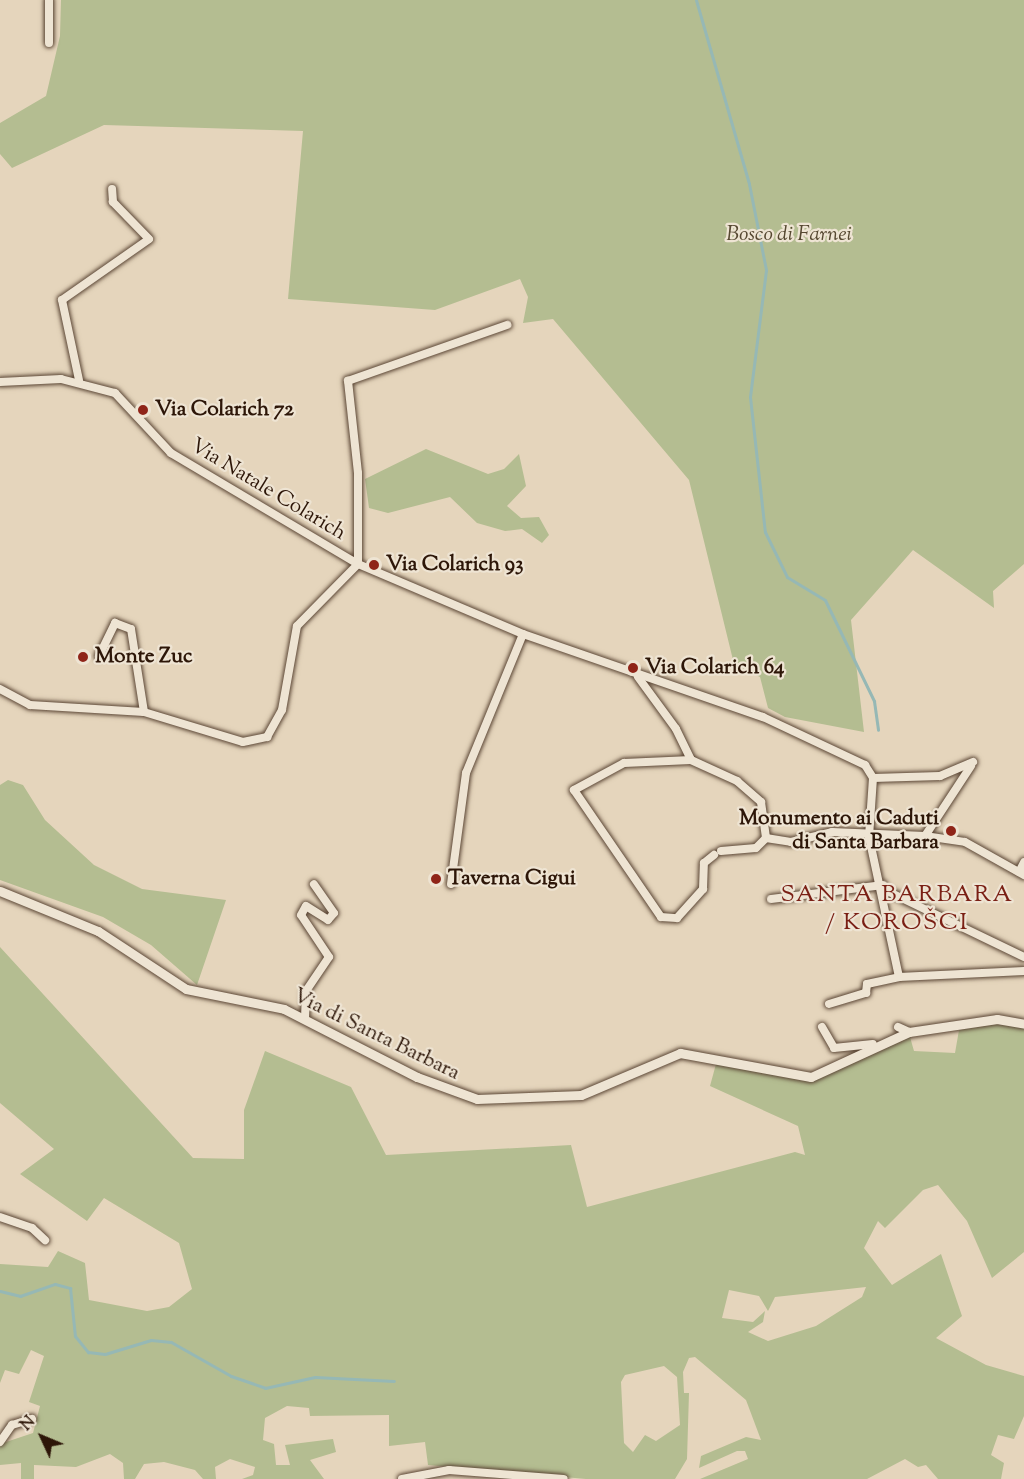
<!DOCTYPE html>
<meta charset="utf-8">
<style>
body{margin:0}
#map{position:relative;width:1024px;height:1479px;overflow:hidden;background:#e5d5bc;font-family:"Sorts Mill Goudy",serif}
div>[style]{position:absolute}
[style*='--x']{left:calc(var(--x)*1px);top:calc(var(--y)*1px);width:calc(var(--w)*1px);rotate:calc(var(--a)*1deg)}
.green>*{inset:0;background:#b4bd91}
.stream>*{height:3px;margin:-1.5px;padding:0 1.5px;transform-origin:1.5px;border-radius:1.5px;background:#96b8b5}
.roads{filter:drop-shadow(0 0 2px #5b4635) drop-shadow(0 0 2px #5b4635)}
.minor>*{height:8px;margin:-4px;padding:0 4px;transform-origin:4px;border-radius:4px;background:#eee4d3}
.tertiary>*{height:9px;margin:-4.5px;padding:0 4.5px;transform-origin:4.5px;border-radius:4.5px;background:#eee4d3}
.dots>*{width:16px;height:16px;translate:-50% -50%;box-sizing:border-box;border:3px solid #eee4d3;border-radius:50%}
span{translate:-50% -50%;white-space:nowrap;text-align:center;line-height:1.15;-webkit-text-stroke:4.5px #eee4d3;paint-order:stroke}
.park-label{font-size:21px;color:#564831;font-style:italic}
.poi-label{font-size:21px;color:#2d1608;font-weight:700}
.left{translate:0 -50%;text-align:left}
.right{translate:-100% -50%;text-align:right}
.street-label{font-size:21px;color:#2d1608}
.quarter-label{font-size:24px;color:#7a1f14;letter-spacing:1.5px}
.north{position:absolute;left:12px;top:1407px;width:60px;height:60px;-webkit-text-stroke:4px #eee4d3;paint-order:stroke;rotate:314deg;font-size:16px;font-weight:700;line-height:24px;text-align:center;color:#2d1608}
.north::after{content:'';display:block;margin:auto;width:21px;height:27px;background:#2d1608;clip-path:polygon(50% 0,100% 100%,50% 72%,0 100%)}
</style>
<div id="map">
<div class="green">
<div style="clip-path:polygon(61px 0,1024px 0,1024px 564px,993px 591px,994px 608px,913px 550px,851px 620px,864px 732px,785px 717px,768px 708px,760px 677px,734px 664px,689px 480px,553px 319px,523px 323px,528px 297px,520px 279px,435px 310px,288px 299px,303px 131px,104px 125px,12px 168px,0 154px,0 123px,46px 96px,60px 36px)"></div>
<div style="clip-path:polygon(426px 449px,488px 474px,504px 469px,519px 454px,526px 486px,507px 506px,521px 518px,539px 517px,549px 535px,542px 543px,522px 529px,505px 531px,477px 523px,450px 497px,388px 513px,369px 508px,365px 479px)"></div>
<div style="clip-path:polygon(8px 780px,23px 785px,45px 820px,94px 865px,142px 889px,226px 900px,197px 985px,151px 945px,103px 917px,0 880px,0 785px)"></div>
<div style="clip-path:polygon(evenodd,0 947px,193px 1158px,244px 1159px,244px 1110px,265px 1051px,351px 1087px,386px 1155px,571px 1145px,587px 1207px,795px 1152px,805px 1155px,798px 1126px,710px 1086px,716px 1064px,816px 1080px,910px 1037px,914px 1051px,955px 1053px,959px 1030px,1002px 1023px,1024px 1028px,1024px 1252px,992px 1278px,967px 1221px,938px 1185px,923px 1190px,885px 1228px,878px 1221px,864px 1248px,892px 1285px,941px 1254px,962px 1316px,936px 1338px,986px 1365px,1024px 1376px,1024px 1416px,1014px 1439px,998px 1435px,991px 1455px,1004px 1463px,1001px 1479px,938px 1479px,926px 1465px,918px 1467px,905px 1459px,867px 1479px,700px 1479px,748px 1459px,745px 1451px,737px 1451px,699px 1468px,701px 1456px,746px 1437px,761px 1440px,746px 1400px,695px 1357px,689px 1358px,683px 1372px,684px 1393px,689px 1393px,687px 1459px,675px 1479px,586px 1479px,428px 1465px,425px 1442px,389px 1446px,389px 1415px,310px 1416px,309px 1408px,287px 1406px,265px 1418px,263px 1440px,274px 1444px,276px 1465px,290px 1465px,285px 1445px,333px 1439px,336px 1452px,310px 1460px,324px 1479px,242px 1479px,253px 1475px,255px 1467px,230px 1459px,215px 1467px,216px 1479px,203px 1479px,195px 1470px,164px 1462px,144px 1464px,135px 1479px,124px 1479px,123px 1463px,110px 1454px,76px 1467px,34px 1465px,34px 1479px,21px 1479px,21px 1463px,0 1465px,0 1444px,33px 1433px,40px 1406px,29px 1402px,44px 1356px,31px 1350px,19px 1374px,5px 1370px,0 1383px,0 1264px,48px 1267px,58px 1251px,85px 1263px,89px 1300px,147px 1311px,169px 1307px,192px 1289px,179px 1243px,104px 1198px,87px 1221px,20px 1174px,54px 1149px,0 1103px,0 947px,866px 1287px,862px 1297px,816px 1326px,768px 1341px,748px 1332px,763px 1322px,765px 1311px,753px 1322px,722px 1318px,729px 1290px,759px 1296px,768px 1311px,775px 1297px,866px 1287px,0 947px,664px 1366px,677px 1377px,680px 1425px,656px 1441px,645px 1435px,633px 1452px,624px 1443px,621px 1382px,625px 1375px,664px 1366px)"></div>
</div>
<div class="stream">
<div style="--x:696;--y:0;--w:191;--a:73.9"></div>
<div style="--x:749;--y:184;--w:88;--a:78.8"></div>
<div style="--x:766;--y:270;--w:128;--a:97.2"></div>
<div style="--x:750;--y:397;--w:136;--a:83.7"></div>
<div style="--x:765;--y:532;--w:50;--a:63.9"></div>
<div style="--x:787;--y:577;--w:44;--a:31.2"></div>
<div style="--x:825;--y:600;--w:112;--a:64.1"></div>
<div style="--x:874;--y:701;--w:29;--a:82"></div>
<div style="--x:0;--y:1291;--w:21;--a:14"></div>
<div style="--x:20;--y:1296;--w:37;--a:-19"></div>
<div style="--x:55;--y:1284;--w:16;--a:15"></div>
<div style="--x:70;--y:1288;--w:48;--a:84.1"></div>
<div style="--x:75;--y:1336;--w:21;--a:51"></div>
<div style="--x:88;--y:1352;--w:17;--a:7"></div>
<div style="--x:105;--y:1354;--w:48;--a:-16.9"></div>
<div style="--x:151;--y:1340;--w:20;--a:6"></div>
<div style="--x:171;--y:1342;--w:69;--a:29.5"></div>
<div style="--x:231;--y:1376;--w:36;--a:19"></div>
<div style="--x:265;--y:1388;--w:51;--a:-12.4"></div>
<div style="--x:315;--y:1377;--w:79;--a:2.9"></div>
</div>
<div class="roads">
<div class="minor">
<div style="--x:49;--y:43;--w:43;--a:-90"></div>
<div style="--x:79;--y:380;--w:82;--a:-102"></div>
<div style="--x:62;--y:300;--w:106;--a:-35"></div>
<div style="--x:149;--y:239;--w:52;--a:-134.2"></div>
<div style="--x:113;--y:202;--w:13;--a:-94"></div>
<div style="--x:0;--y:382;--w:61;--a:-2.8"></div>
<div style="--x:61;--y:379;--w:56;--a:14.5"></div>
<div style="--x:115;--y:393;--w:82;--a:47"></div>
<div style="--x:171;--y:453;--w:217;--a:30.7"></div>
<div style="--x:358;--y:564;--w:179;--a:23"></div>
<div style="--x:523;--y:634;--w:254;--a:19.1"></div>
<div style="--x:763;--y:717;--w:113;--a:25.2"></div>
<div style="--x:865;--y:765;--w:15;--a:58"></div>
<div style="--x:873;--y:778;--w:59;--a:93.9"></div>
<div style="--x:869;--y:837;--w:143;--a:77.9"></div>
<div style="--x:99;--y:656;--w:37;--a:-64"></div>
<div style="--x:115;--y:623;--w:17;--a:21"></div>
<div style="--x:131;--y:629;--w:84;--a:81.1"></div>
<div style="--x:638;--y:677;--w:64;--a:53.8"></div>
<div style="--x:676;--y:729;--w:34;--a:64"></div>
<div style="--x:691;--y:760;--w:51;--a:24.5"></div>
<div style="--x:737;--y:781;--w:32;--a:41"></div>
<div style="--x:761;--y:802;--w:36;--a:82"></div>
<div style="--x:766;--y:838;--w:25;--a:9"></div>
<div style="--x:791;--y:842;--w:42;--a:-13.7"></div>
<div style="--x:832;--y:832;--w:93;--a:2.5"></div>
<div style="--x:925;--y:836;--w:40;--a:8.5"></div>
<div style="--x:965;--y:842;--w:68;--a:29.2"></div>
<div style="--x:0;--y:689;--w:34;--a:28"></div>
<div style="--x:30;--y:705;--w:114;--a:3.5"></div>
<div style="--x:144;--y:712;--w:103;--a:16.9"></div>
<div style="--x:243;--y:742;--w:25;--a:-12"></div>
<div style="--x:267;--y:737;--w:31;--a:-61"></div>
<div style="--x:282;--y:710;--w:85;--a:-79.9"></div>
<div style="--x:297;--y:626;--w:87;--a:-45.5"></div>
<div style="--x:358;--y:564;--w:91;--a:-90"></div>
<div style="--x:358;--y:473;--w:93;--a:-96.2"></div>
<div style="--x:348;--y:381;--w:169;--a:-19.4"></div>
<div style="--x:691;--y:760;--w:67;--a:177.4"></div>
<div style="--x:624;--y:763;--w:57;--a:151.6"></div>
<div style="--x:574;--y:790;--w:154;--a:55.6"></div>
<div style="--x:661;--y:917;--w:16;--a:4"></div>
<div style="--x:677;--y:918;--w:39;--a:-48"></div>
<div style="--x:703;--y:889;--w:26;--a:-88"></div>
<div style="--x:704;--y:863;--w:13;--a:-39"></div>
<div style="--x:873;--y:778;--w:67;--a:-1.7"></div>
<div style="--x:940;--y:776;--w:36;--a:-23"></div>
<div style="--x:925;--y:836;--w:84;--a:-56.7"></div>
<div style="--x:721;--y:851;--w:35;--a:-5"></div>
<div style="--x:756;--y:848;--w:14;--a:-45"></div>
<div style="--x:1019;--y:872;--w:11;--a:-63"></div>
<div style="--x:451;--y:884;--w:112;--a:-82.3"></div>
<div style="--x:466;--y:773;--w:150;--a:-67.7"></div>
<div style="--x:885;--y:890;--w:154;--a:25.7"></div>
<div style="--x:771;--y:899;--w:113;--a:-7.1"></div>
<div style="--x:829;--y:1004;--w:39;--a:-17"></div>
<div style="--x:866;--y:993;--w:9;--a:-84"></div>
<div style="--x:867;--y:984;--w:33;--a:-12"></div>
<div style="--x:899;--y:977;--w:125;--a:-2.7"></div>
<div style="--x:305;--y:1019;--w:28;--a:-88"></div>
<div style="--x:306;--y:991;--w:41;--a:-55.9"></div>
<div style="--x:329;--y:957;--w:50;--a:-123.7"></div>
<div style="--x:301;--y:915;--w:10;--a:-61"></div>
<div style="--x:306;--y:906;--w:26;--a:32"></div>
<div style="--x:328;--y:920;--w:9;--a:-49"></div>
<div style="--x:334;--y:913;--w:35;--a:-125"></div>
<div style="--x:822;--y:1027;--w:24;--a:60"></div>
<div style="--x:834;--y:1048;--w:39;--a:-6"></div>
<div style="--x:898;--y:1027;--w:12;--a:24"></div>
<div style="--x:0;--y:1217;--w:34;--a:19"></div>
<div style="--x:32;--y:1228;--w:18;--a:43"></div>
<div style="--x:0;--y:1442;--w:21;--a:-55"></div>
<div style="--x:12;--y:1425;--w:21;--a:-17"></div>
<div style="--x:402;--y:1479;--w:48;--a:-10.8"></div>
<div style="--x:449;--y:1470;--w:115;--a:4.5"></div>
</div>
<div class="tertiary">
<div style="--x:0;--y:891;--w:106;--a:22.2"></div>
<div style="--x:98;--y:931;--w:105;--a:33.4"></div>
<div style="--x:186;--y:989;--w:100;--a:11.5"></div>
<div style="--x:284;--y:1009;--w:149;--a:27.1"></div>
<div style="--x:417;--y:1077;--w:64;--a:20.1"></div>
<div style="--x:477;--y:1099;--w:104;--a:-2.2"></div>
<div style="--x:581;--y:1095;--w:108;--a:-23"></div>
<div style="--x:680;--y:1053;--w:133;--a:10.4"></div>
<div style="--x:811;--y:1077;--w:108;--a:-24.7"></div>
<div style="--x:909;--y:1032;--w:89;--a:-8.4"></div>
<div style="--x:997;--y:1019;--w:27;--a:10"></div>
</div>
</div>
<div class="dots">
<div style="left:143px;top:410px;background:#8f2418"></div>
<div style="left:374px;top:565px;background:#8f2418"></div>
<div style="left:83px;top:657px;background:#8f2418"></div>
<div style="left:633px;top:668px;background:#8f2418"></div>
<div style="left:951px;top:831px;background:#8f2418"></div>
<div style="left:436px;top:879px;background:#8f2418"></div>
</div>
<div class="park-label">
<span style="left:789px;top:235px">Bosco di Farnei</span>
</div>
<div class="poi-label">
<span class="left" style="left:155px;top:410px">Via Colarich 72</span>
<span class="left" style="left:386px;top:565px">Via Colarich 93</span>
<span class="left" style="left:95px;top:657px">Monte Zuc</span>
<span class="left" style="left:645px;top:668px">Via Colarich 64</span>
<span class="right" style="left:939px;top:831px">Monumento ai Caduti<br>di Santa Barbara</span>
<span class="left" style="left:448px;top:879px">Taverna Cigui</span>
</div>
<div class="street-label">
<span style="left:268px;top:490px;rotate:31deg">Via Natale Colarich</span>
<span style="left:376px;top:1035px;rotate:26deg">Via di Santa Barbara</span>
</div>
<div class="quarter-label">
<span style="left:897px;top:910px">SANTA BARBARA<br>/ KOROŠCI</span>
</div>
<div class="north">N</div>
</div>
